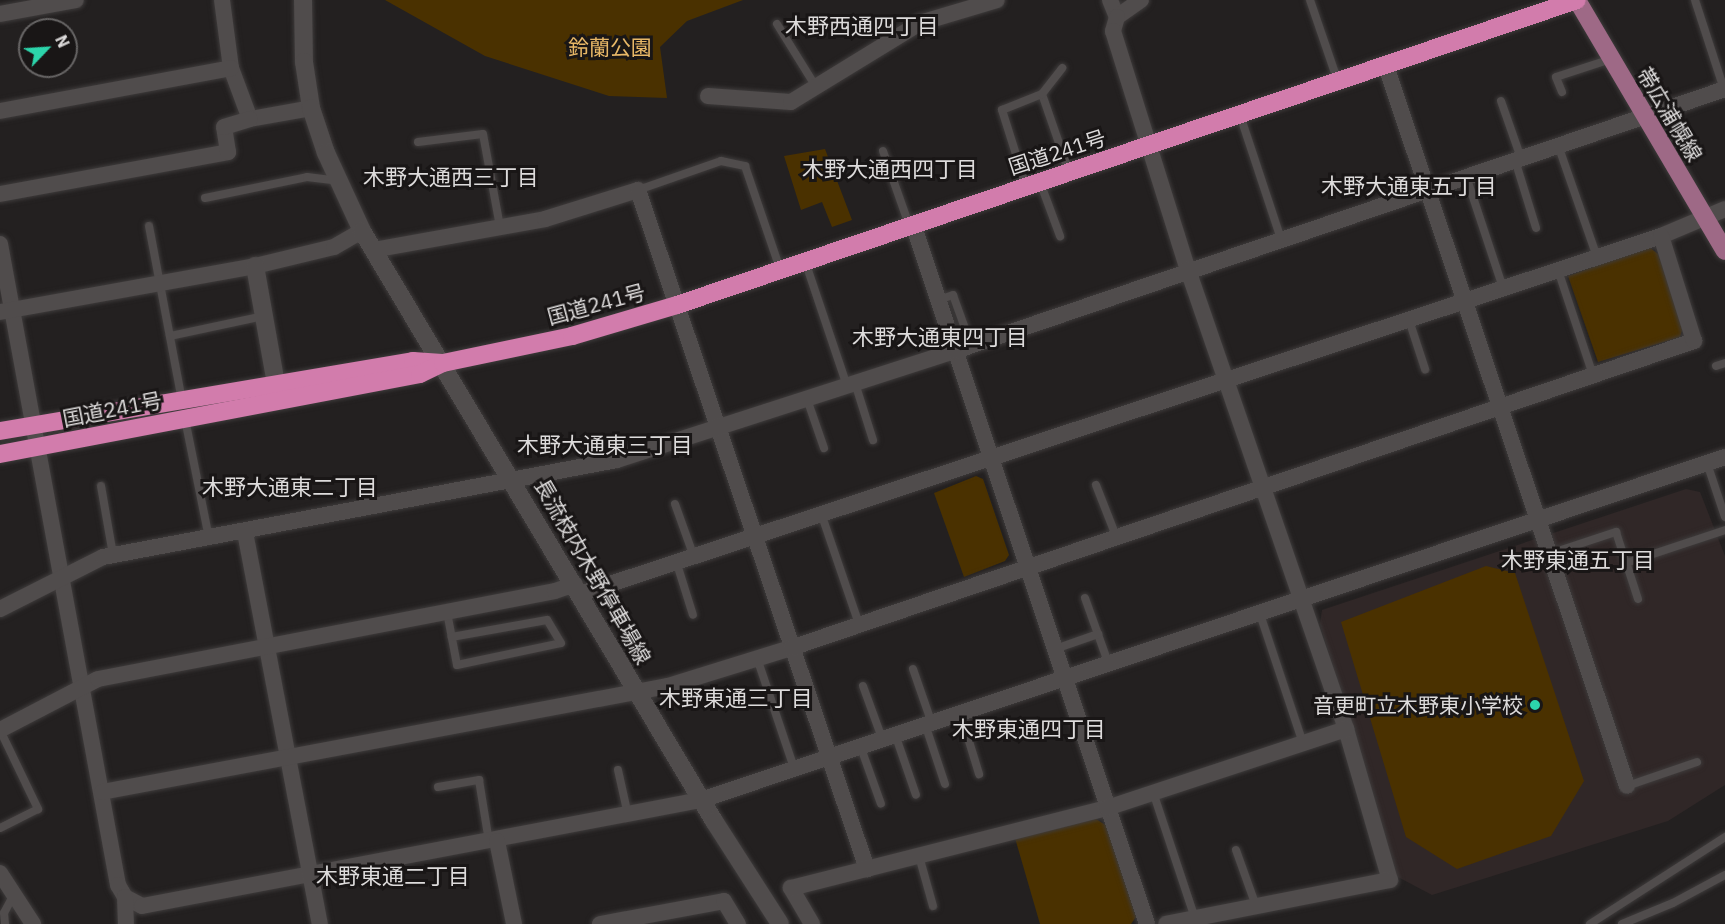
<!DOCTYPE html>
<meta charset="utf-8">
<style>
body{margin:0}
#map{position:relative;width:1725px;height:924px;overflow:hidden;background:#232020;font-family:"IBM Plex Sans","Noto Sans JP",sans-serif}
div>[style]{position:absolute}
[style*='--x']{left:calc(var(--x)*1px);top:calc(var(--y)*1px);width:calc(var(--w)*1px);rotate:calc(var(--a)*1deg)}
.built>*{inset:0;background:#302727}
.green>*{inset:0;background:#4a3100}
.roads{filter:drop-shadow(0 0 2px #3e3b3b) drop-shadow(0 0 2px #3e3b3b)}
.lane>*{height:8px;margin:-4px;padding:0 4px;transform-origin:4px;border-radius:4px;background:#504c4c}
.street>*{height:16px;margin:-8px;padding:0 8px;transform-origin:8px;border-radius:8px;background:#504c4c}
.secondary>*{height:18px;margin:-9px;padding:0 9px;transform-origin:9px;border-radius:9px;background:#504c4c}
.primary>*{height:18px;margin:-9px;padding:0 9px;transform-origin:9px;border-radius:9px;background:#9e6986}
.highway>*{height:18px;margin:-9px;padding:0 9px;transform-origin:9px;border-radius:9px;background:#d27cac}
.dots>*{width:16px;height:16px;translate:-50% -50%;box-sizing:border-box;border:3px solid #191616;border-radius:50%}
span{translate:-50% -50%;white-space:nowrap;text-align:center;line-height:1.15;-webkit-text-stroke:6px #191616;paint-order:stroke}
.park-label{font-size:21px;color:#e8b867}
.street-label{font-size:21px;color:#dddbdb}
.poi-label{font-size:21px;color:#dddbdb}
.right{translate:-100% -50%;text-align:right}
.neighbourhood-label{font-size:22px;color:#dddbdb}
.north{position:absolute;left:18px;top:18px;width:60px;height:60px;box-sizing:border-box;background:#191616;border:2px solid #676565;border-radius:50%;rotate:65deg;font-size:16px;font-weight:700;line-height:24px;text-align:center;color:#dddbdb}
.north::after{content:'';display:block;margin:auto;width:21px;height:27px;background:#2cd5ab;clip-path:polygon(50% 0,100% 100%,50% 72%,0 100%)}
</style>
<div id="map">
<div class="built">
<div style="clip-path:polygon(1686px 489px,1700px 492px,1725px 556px,1725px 785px,1668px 821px,1432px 895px,1396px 876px,1320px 624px,1322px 610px)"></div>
</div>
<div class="green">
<div style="clip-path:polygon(385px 0,743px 0,687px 21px,660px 47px,667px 98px,609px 96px,485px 56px)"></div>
<div style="clip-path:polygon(825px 149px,852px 220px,832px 227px,822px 202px,801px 210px,784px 156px)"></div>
<div style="clip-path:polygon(1649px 247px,1658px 254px,1683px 327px,1680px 337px,1598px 362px,1568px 276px)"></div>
<div style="clip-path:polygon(976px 476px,983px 479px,1009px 555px,1005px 561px,964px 577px,934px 493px)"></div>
<div style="clip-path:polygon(1486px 566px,1515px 573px,1584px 781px,1551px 836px,1457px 869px,1406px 837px,1341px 622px)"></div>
<div style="clip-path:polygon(1096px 819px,1107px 826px,1136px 917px,1131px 924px,1040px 924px,1015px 838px)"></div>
</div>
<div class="roads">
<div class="lane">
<div style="--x:1310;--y:0;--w:87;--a:71.1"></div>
<div style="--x:1695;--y:0;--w:94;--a:72"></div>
<div style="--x:777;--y:24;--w:74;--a:58.2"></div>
<div style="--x:1562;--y:92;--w:16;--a:-112"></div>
<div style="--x:1556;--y:77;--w:58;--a:-18.1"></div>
<div style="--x:1042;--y:94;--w:83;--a:70.9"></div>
<div style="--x:1501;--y:101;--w:60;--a:70.7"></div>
<div style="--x:1240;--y:115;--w:131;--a:71.7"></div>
<div style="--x:418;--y:142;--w:65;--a:-7"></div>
<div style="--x:483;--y:134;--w:95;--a:79.6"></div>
<div style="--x:1558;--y:145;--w:119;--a:70.8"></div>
<div style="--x:883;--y:151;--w:78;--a:70.6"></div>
<div style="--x:1515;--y:160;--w:71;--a:72.8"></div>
<div style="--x:1466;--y:176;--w:118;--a:71.7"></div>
<div style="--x:1040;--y:182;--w:58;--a:69.7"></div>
<div style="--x:1026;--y:186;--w:80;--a:-107.5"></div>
<div style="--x:1002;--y:110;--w:43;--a:-21.8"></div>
<div style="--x:1042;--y:94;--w:33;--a:-52"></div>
<div style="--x:638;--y:190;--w:88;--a:-19.3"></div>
<div style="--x:721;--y:161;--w:25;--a:12"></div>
<div style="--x:745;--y:166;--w:109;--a:71.2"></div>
<div style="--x:205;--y:198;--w:104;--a:-11.6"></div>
<div style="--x:307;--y:177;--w:31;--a:7"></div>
<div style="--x:149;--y:226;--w:177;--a:79.3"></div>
<div style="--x:805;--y:261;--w:132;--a:71.4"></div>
<div style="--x:1558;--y:270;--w:111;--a:71.6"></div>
<div style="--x:938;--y:300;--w:16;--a:-18"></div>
<div style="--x:953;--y:295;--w:53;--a:70.2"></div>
<div style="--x:1409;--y:320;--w:52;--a:71.9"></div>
<div style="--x:170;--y:336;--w:96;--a:-12"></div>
<div style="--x:1716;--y:366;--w:9;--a:-18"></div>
<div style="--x:855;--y:383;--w:60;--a:72.5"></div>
<div style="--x:807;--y:399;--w:52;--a:70.9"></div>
<div style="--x:185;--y:419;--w:121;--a:78.6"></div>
<div style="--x:1707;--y:463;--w:57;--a:71.6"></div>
<div style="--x:1096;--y:485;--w:55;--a:68.6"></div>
<div style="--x:101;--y:486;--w:70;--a:80.1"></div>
<div style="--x:675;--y:504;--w:56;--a:70.3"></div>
<div style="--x:822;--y:516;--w:114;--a:71.1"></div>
<div style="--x:1549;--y:554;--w:71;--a:-18.2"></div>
<div style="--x:1616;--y:532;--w:33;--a:72"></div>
<div style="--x:677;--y:564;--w:53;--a:72.6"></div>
<div style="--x:1085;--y:598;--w:71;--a:70.3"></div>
<div style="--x:1638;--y:599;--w:38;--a:-108"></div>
<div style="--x:1626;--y:563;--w:104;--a:-18.4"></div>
<div style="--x:447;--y:612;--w:54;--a:79.3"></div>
<div style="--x:457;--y:665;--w:106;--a:-11.9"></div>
<div style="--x:561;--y:643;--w:27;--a:-121"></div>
<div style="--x:547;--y:620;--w:97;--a:169.9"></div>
<div style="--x:1260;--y:614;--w:136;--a:71.6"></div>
<div style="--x:1055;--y:649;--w:46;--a:-19.2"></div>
<div style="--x:757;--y:658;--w:119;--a:71.4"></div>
<div style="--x:913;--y:669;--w:58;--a:70.9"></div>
<div style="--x:863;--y:686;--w:59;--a:70"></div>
<div style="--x:961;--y:715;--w:62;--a:73"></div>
<div style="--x:926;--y:727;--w:60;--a:71.6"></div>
<div style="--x:0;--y:730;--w:88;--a:64.3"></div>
<div style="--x:38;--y:809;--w:42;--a:153.4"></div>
<div style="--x:896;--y:737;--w:61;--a:71"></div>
<div style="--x:861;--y:748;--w:59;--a:70.3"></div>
<div style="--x:618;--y:770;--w:46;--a:77.5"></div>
<div style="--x:1627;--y:786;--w:74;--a:-18.9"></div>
<div style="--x:438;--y:787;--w:42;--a:-9.7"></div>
<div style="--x:479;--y:780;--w:63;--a:80.8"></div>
<div style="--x:1153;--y:792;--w:133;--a:71.6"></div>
<div style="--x:1236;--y:850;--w:59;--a:70.3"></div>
<div style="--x:919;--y:856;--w:52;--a:74.4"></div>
<div style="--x:5;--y:924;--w:11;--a:-95"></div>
<div style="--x:4;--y:913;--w:21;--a:-62"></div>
<div style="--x:1590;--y:924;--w:161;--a:-32.8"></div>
<div style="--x:1622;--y:924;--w:55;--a:-22.4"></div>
<div style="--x:1673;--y:903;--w:59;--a:-28.3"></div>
</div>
<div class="street">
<div style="--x:222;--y:0;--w:69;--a:82.5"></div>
<div style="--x:231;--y:68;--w:54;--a:69.6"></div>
<div style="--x:250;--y:119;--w:62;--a:-10.2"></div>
<div style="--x:1110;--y:0;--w:18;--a:68"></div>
<div style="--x:1141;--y:0;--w:29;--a:145"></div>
<div style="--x:1117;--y:17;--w:15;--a:106"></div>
<div style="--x:1113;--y:31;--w:250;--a:72.6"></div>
<div style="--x:1188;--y:270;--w:485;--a:71"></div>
<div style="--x:1346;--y:729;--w:157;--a:73.8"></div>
<div style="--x:1390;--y:880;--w:228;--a:168.9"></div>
<div style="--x:0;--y:14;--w:77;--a:-10.4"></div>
<div style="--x:1386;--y:66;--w:759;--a:71.49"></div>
<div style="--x:708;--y:96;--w:83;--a:4.1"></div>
<div style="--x:791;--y:102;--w:151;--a:-31.5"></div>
<div style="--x:920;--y:23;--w:80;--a:-16.6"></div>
<div style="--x:0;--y:111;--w:235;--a:-10.5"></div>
<div style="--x:0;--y:194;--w:232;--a:-10.4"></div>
<div style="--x:228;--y:152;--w:25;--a:-99"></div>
<div style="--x:224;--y:127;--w:27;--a:-17"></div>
<div style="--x:913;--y:224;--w:738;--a:71.52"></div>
<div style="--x:0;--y:244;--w:652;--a:79.57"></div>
<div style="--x:118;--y:885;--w:14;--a:60"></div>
<div style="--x:125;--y:897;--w:19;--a:28"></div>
<div style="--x:142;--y:906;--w:569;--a:-10.74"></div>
<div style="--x:701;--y:800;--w:1080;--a:-18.52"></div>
<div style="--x:373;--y:250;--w:175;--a:-10.2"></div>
<div style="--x:545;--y:219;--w:97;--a:-17.3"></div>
<div style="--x:638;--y:190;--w:717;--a:71.36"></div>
<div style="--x:0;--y:312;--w:259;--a:-10.2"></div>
<div style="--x:255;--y:266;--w:81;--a:-13.5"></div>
<div style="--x:334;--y:247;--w:32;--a:-30"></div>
<div style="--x:245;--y:532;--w:399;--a:79.2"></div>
<div style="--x:580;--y:594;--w:1139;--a:-18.32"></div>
<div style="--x:1661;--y:236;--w:69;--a:-22.9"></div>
<div style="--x:0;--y:609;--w:115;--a:-26.8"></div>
<div style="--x:103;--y:557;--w:523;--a:-10.69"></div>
<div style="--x:617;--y:460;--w:355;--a:-17.9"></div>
<div style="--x:955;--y:351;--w:813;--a:-18.79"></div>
<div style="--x:0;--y:730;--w:110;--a:-27.5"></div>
<div style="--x:98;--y:679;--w:465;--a:-10.9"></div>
<div style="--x:555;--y:591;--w:21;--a:-19"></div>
<div style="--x:102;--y:792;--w:576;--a:-10.61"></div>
<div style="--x:668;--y:686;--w:129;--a:-17.2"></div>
<div style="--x:791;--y:648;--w:954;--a:-18.78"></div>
<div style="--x:1694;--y:341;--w:110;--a:-107.4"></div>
<div style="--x:497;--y:841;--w:85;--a:78.4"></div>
<div style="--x:0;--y:873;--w:61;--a:57.1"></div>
<div style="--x:125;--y:897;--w:27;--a:88"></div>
<div style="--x:600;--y:924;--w:126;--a:-10.5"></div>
<div style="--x:724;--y:901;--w:27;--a:59"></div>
<div style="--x:812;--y:924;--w:42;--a:-120.3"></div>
<div style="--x:791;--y:888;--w:326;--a:-14.2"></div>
<div style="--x:1107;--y:808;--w:252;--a:-18.3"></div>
</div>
<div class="secondary">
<div style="--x:303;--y:0;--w:62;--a:89.1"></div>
<div style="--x:304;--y:62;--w:47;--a:81.3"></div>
<div style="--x:311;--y:108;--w:47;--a:71.6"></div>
<div style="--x:326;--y:153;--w:86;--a:65.2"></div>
<div style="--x:362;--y:231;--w:687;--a:59.18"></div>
<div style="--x:714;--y:821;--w:122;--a:57.3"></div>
<div style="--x:255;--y:266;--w:120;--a:79.9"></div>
</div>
<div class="primary">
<div style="--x:1577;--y:0;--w:291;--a:59.5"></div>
</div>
<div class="highway">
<div style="--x:0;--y:431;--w:419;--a:-9.6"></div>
<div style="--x:413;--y:361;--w:29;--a:4"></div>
<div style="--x:0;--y:454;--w:428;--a:-10.8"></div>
<div style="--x:420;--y:374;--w:25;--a:-26"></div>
<div style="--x:443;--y:363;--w:132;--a:-11.8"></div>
<div style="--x:572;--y:336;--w:109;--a:-16.4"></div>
<div style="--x:677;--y:305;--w:950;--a:-18.72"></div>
</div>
</div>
<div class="dots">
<div style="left:1535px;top:705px;background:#2cd5ab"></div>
</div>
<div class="park-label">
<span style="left:610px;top:47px">鈴蘭公園</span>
</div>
<div class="street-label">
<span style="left:1670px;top:114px;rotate:59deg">帯広浦幌線</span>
<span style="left:1057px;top:152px;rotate:-18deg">国道241号</span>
<span style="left:596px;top:304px;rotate:-15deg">国道241号</span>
<span style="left:112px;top:409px;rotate:-11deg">国道241号</span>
<span style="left:593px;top:571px;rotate:60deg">長流枝内木野停車場線</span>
</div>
<div class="poi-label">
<span class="right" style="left:1523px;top:705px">音更町立木野東小学校</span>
</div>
<div class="neighbourhood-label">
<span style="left:862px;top:26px">木野西通四丁目</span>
<span style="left:890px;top:169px">木野大通西四丁目</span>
<span style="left:451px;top:177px">木野大通西三丁目</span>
<span style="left:1409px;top:186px">木野大通東五丁目</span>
<span style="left:940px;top:337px">木野大通東四丁目</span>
<span style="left:605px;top:445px">木野大通東三丁目</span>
<span style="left:290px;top:487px">木野大通東二丁目</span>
<span style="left:1578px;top:560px">木野東通五丁目</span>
<span style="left:736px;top:698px">木野東通三丁目</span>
<span style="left:1029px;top:729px">木野東通四丁目</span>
<span style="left:393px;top:876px">木野東通二丁目</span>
</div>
<div class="north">N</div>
</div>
